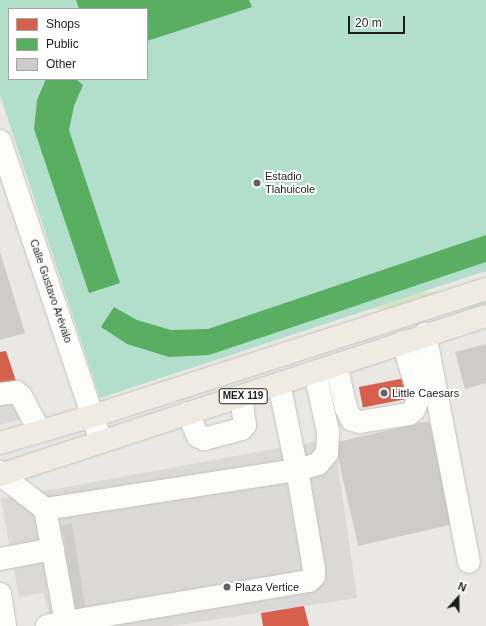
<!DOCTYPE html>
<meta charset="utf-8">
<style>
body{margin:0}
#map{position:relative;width:486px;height:626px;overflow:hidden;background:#eae8e4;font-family:Helvetica,sans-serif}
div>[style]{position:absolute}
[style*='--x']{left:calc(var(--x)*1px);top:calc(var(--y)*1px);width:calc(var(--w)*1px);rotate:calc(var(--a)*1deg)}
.grass>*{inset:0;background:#d6e6c4;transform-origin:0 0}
.pitch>*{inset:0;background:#b2dfcc}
.parking>*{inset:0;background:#dad9d8}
.shops>*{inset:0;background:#d6604d;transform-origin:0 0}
.public>*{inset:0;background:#5aae61}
.building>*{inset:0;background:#ceccc9;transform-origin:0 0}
.roads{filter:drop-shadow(0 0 1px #c3c2c0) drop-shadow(0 0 1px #c3c2c0)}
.minor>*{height:22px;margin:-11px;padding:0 11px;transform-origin:11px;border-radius:11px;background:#fcfcfb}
.major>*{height:22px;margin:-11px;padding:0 11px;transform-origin:11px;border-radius:11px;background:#efebe3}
.dots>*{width:11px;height:11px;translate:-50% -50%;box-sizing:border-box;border:2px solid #fff;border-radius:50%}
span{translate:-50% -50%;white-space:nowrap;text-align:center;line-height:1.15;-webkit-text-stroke:4px #fff;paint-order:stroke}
.shield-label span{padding:1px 3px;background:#fff;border:1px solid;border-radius:3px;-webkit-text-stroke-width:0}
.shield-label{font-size:10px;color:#1c1c1c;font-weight:700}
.poi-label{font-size:11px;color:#1c1c1c}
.left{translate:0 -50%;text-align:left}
.street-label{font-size:11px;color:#1c1c1c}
.legend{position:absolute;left:8px;top:8px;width:140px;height:72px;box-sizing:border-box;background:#fff;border:1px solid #a4a4a4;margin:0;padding:5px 7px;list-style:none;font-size:12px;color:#1c1c1c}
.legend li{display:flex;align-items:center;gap:8px;height:20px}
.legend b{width:20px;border:1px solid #a4a4a4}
.north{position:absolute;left:438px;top:578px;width:40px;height:40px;-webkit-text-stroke:3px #fff;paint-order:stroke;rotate:21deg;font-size:11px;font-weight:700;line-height:16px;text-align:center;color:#1c1c1c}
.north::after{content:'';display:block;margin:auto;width:14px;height:18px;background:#1c1c1c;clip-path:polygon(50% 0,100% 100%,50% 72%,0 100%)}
.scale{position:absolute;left:348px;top:16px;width:57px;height:18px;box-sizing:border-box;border:2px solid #1c1c1c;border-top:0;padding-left:5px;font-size:12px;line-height:14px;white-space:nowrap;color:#1c1c1c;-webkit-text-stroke:3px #fff;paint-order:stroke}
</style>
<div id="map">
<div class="grass">
<div style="left:486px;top:292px;width:17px;height:396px;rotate:90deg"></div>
</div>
<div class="pitch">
<div style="clip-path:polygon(evenodd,0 0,486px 0,486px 271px,100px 398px,0 95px,0 0,9px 9px,147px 9px,147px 79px,9px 79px,9px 9px)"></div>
</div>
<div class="parking">
<div style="clip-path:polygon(16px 397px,27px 418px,0 425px,0 403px)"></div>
<div style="clip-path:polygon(334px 438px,357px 598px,172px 626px,53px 626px,43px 593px,19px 597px,1px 499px)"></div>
</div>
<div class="shops">
<div style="clip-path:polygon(6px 351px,16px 381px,0 385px,0 352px)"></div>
<div style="left:405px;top:378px;width:21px;height:47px;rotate:79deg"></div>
<div style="clip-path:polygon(304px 606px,309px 626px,263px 626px,261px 613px)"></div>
</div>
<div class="public">
<div style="clip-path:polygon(76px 0,249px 0,252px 7px,147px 41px,147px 9px,79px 9px)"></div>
<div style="clip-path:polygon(46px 79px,76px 79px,83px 85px,74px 106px,69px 130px,120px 283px,89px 293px,34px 129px,37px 100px)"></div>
<div style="clip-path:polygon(486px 235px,486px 262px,209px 355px,169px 357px,127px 344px,101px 327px,114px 307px,137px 320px,171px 330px,208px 329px)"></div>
</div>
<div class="building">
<div style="clip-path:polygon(0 252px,25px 333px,0 340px)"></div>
<div style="clip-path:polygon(486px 344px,486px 383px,465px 389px,455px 352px)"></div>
<div style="left:429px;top:421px;width:106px;height:97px;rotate:77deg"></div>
<div style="left:72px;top:524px;width:86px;height:10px;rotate:81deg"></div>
</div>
<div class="roads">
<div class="minor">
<div style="--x:0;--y:141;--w:317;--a:71.4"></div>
<div style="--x:425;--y:334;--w:232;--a:79.1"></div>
<div style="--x:336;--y:365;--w:44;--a:76.9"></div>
<div style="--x:346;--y:408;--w:13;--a:63"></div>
<div style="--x:352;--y:420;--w:8;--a:14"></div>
<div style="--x:360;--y:422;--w:50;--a:-9.3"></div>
<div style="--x:409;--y:414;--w:6;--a:-39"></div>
<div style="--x:414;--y:410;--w:14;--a:-69"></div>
<div style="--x:419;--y:397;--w:57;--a:-106.2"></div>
<div style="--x:0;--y:394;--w:16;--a:-7"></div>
<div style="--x:16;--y:392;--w:6;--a:39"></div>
<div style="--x:21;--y:396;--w:40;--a:62"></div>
<div style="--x:188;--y:413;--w:25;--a:67"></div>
<div style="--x:198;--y:436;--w:7;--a:27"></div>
<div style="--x:204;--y:439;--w:39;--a:-15"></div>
<div style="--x:242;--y:429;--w:5;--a:-53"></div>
<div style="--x:245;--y:425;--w:28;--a:-98"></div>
<div style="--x:0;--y:472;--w:3;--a:72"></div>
<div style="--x:1;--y:475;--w:56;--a:37.7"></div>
<div style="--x:45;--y:509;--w:115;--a:79.5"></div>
<div style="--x:66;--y:622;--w:246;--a:-9.6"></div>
<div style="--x:309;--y:581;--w:7;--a:-45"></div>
<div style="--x:314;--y:576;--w:7;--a:-90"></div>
<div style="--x:314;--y:569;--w:100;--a:-99.7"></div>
<div style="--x:297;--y:470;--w:88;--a:-101.8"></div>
<div style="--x:45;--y:509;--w:255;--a:-8.8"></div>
<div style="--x:297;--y:470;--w:22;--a:-16"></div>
<div style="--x:318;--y:464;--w:14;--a:-51"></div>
<div style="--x:327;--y:453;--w:21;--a:-87"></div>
<div style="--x:328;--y:432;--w:61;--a:-102.2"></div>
<div style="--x:0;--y:559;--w:54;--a:-10.7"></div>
<div style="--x:0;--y:594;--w:32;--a:81"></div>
<div style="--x:47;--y:626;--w:19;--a:-12"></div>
</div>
<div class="major">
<div style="--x:0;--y:443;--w:97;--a:-16.2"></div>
<div style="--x:93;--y:416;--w:413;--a:-17.9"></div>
<div style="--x:0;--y:475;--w:511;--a:-18.12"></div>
</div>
</div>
<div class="dots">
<div style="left:257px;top:183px;background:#646362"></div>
<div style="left:384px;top:393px;background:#646362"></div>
<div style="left:227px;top:587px;background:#646362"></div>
</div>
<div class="shield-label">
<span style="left:243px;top:396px">MEX 119</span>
</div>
<div class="poi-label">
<span class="left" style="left:265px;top:183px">Estadio<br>Tlahuicole</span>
<span class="left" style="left:392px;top:393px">Little Caesars</span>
<span class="left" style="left:235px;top:587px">Plaza Vertice</span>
</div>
<div class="street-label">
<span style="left:51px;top:291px;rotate:71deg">Calle Gustavo Arévalo</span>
</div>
<ul class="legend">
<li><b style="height:11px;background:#d6604d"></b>Shops</li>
<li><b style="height:11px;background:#5aae61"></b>Public</li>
<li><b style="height:11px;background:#ceccc9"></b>Other</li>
</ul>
<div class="north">N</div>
<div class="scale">20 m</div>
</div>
